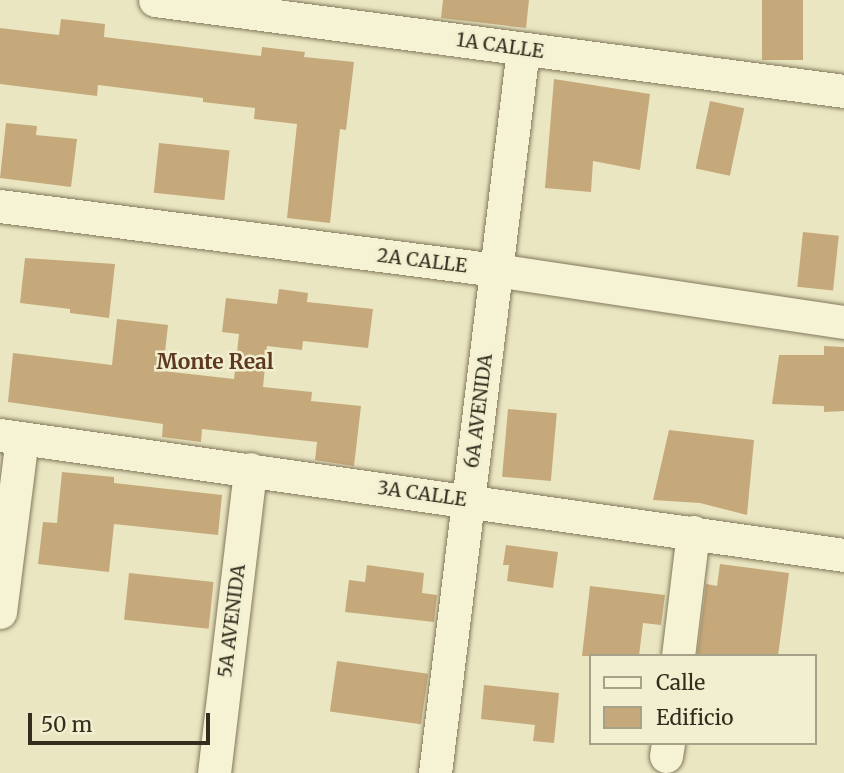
<!DOCTYPE html>
<style>
body{margin:0}
#map{position:relative;width:844px;height:773px;overflow:hidden;background:#eae6c2;font-family:Merriweather,serif}
div>[style]{position:absolute}
[style*='--x']{left:calc(var(--x)*1px);top:calc(var(--y)*1px);width:calc(var(--w)*1px);rotate:calc(var(--a)*1deg)}
.building>*{inset:0;background:#c6a97a;transform-origin:0 0}
.roads{filter:drop-shadow(0 0 2px #83785b) drop-shadow(0 0 2px #83785b)}
.minor>*{height:33px;margin:-16.5px;padding:0 16.5px;transform-origin:16.5px;border-radius:16.5px;background:#f6f3d4}
span{translate:-50% -50%;white-space:nowrap;text-align:center;line-height:1.15;-webkit-text-stroke:5px #f2efd1;paint-order:stroke}
.street-label{font-size:19px;color:#332d1e}
.neighbourhood-label{font-size:21px;color:#5d3920;font-weight:700}
.legend{position:absolute;left:589px;top:654px;width:228px;height:91px;box-sizing:border-box;background:#f2efd1;border:2px solid #a6a189;margin:0;padding:9px 12px;list-style:none;font-size:21px;color:#332d1e}
.legend li{display:flex;align-items:center;gap:14px;height:35px}
.legend b{width:35px;border:2px solid #a6a189}
.scale{position:absolute;left:28px;top:713px;width:182px;height:32px;box-sizing:border-box;border:4px solid #332d1e;border-top:0;padding-left:9px;font-size:21px;line-height:24px;white-space:nowrap;color:#332d1e;-webkit-text-stroke:5px #f2efd1;paint-order:stroke}
</style>
<div id="map">
<div class="building">
<div style="clip-path:polygon(443px 0,529px 0,526px 28px,441px 18px)"></div>
<div style="left:762px;top:0;width:41px;height:60px"></div>
<div style="clip-path:polygon(61px 19px,105px 24px,104px 37px,261px 56px,262px 47px,305px 52px,304px 57px,354px 62px,346px 130px,340px 129px,330px 223px,287px 218px,297px 124px,254px 119px,255px 108px,203px 102px,203px 98px,98px 85px,97px 96px,0 84px,0 28px,59px 35px)"></div>
<div style="clip-path:polygon(554px 79px,650px 94px,640px 170px,593px 161px,591px 192px,545px 188px)"></div>
<div style="left:710px;top:101px;width:35px;height:69px;rotate:12deg"></div>
<div style="clip-path:polygon(6px 123px,37px 126px,36px 135px,77px 139px,71px 187px,0 178px)"></div>
<div style="left:159px;top:143px;width:71px;height:50px;rotate:6deg"></div>
<div style="left:803px;top:232px;width:36px;height:55px;rotate:6deg"></div>
<div style="clip-path:polygon(25px 258px,115px 264px,109px 318px,70px 313px,70px 309px,20px 303px)"></div>
<div style="clip-path:polygon(279px 289px,308px 293px,307px 302px,373px 309px,368px 348px,303px 341px,302px 350px,267px 346px,263px 387px,312px 392px,311px 401px,361px 406px,354px 466px,315px 460px,317px 442px,202px 429px,201px 442px,162px 437px,163px 424px,8px 402px,13px 353px,112px 365px,117px 319px,168px 325px,163px 371px,234px 379px,239px 334px,222px 332px,226px 298px,277px 304px)"></div>
<div style="clip-path:polygon(824px 346px,844px 347px,844px 411px,824px 412px,824px 406px,772px 404px,779px 355px,824px 355px)"></div>
<div style="left:508px;top:409px;width:49px;height:68px;rotate:5deg"></div>
<div style="clip-path:polygon(669px 430px,754px 440px,747px 515px,700px 503px,653px 500px)"></div>
<div style="clip-path:polygon(62px 472px,114px 477px,114px 483px,222px 495px,218px 535px,114px 524px,109px 572px,38px 564px,43px 522px,57px 523px)"></div>
<div style="clip-path:polygon(506px 545px,558px 552px,553px 588px,507px 581px,509px 565px,503px 565px)"></div>
<div style="clip-path:polygon(720px 564px,789px 573px,778px 656px,697px 656px,706px 584px,717px 586px)"></div>
<div style="clip-path:polygon(367px 565px,424px 573px,422px 593px,437px 595px,434px 622px,345px 612px,349px 580px,365px 582px)"></div>
<div style="left:129px;top:573px;width:85px;height:47px;rotate:6deg"></div>
<div style="clip-path:polygon(590px 586px,665px 595px,661px 625px,643px 623px,639px 656px,582px 656px)"></div>
<div style="left:337px;top:661px;width:92px;height:51px;rotate:8deg"></div>
<div style="clip-path:polygon(484px 685px,559px 693px,554px 743px,533px 741px,535px 725px,481px 719px)"></div>
</div>
<div class="roads">
<div class="minor">
<div style="--x:155;--y:0;--w:695;--a:7.52"></div>
<div style="--x:0;--y:206;--w:500;--a:7.35"></div>
<div style="--x:496;--y:270;--w:352;--a:8.5"></div>
<div style="--x:0;--y:435;--w:852;--a:8.09"></div>
<div style="--x:0;--y:612;--w:175;--a:-82.8"></div>
<div style="--x:678;--y:656;--w:125;--a:-83.1"></div>
<div style="--x:666;--y:756;--w:13;--a:-81"></div>
<div style="--x:214;--y:773;--w:306;--a:-83.2"></div>
<div style="--x:435;--y:773;--w:729;--a:-83.07"></div>
</div>
</div>
<div class="street-label">
<span style="left:500px;top:46px;rotate:8deg">1A CALLE</span>
<span style="left:422px;top:261px;rotate:7deg">2A CALLE</span>
<span style="left:479px;top:411px;rotate:-83deg">6A AVENIDA</span>
<span style="left:422px;top:494px;rotate:8deg">3A CALLE</span>
<span style="left:232px;top:621px;rotate:-83deg">5A AVENIDA</span>
</div>
<div class="neighbourhood-label">
<span style="left:215px;top:362px">Monte Real</span>
</div>
<ul class="legend">
<li><b style="height:9px;background:#f6f3d4"></b>Calle</li>
<li><b style="height:19px;background:#c6a97a"></b>Edificio</li>
</ul>
<div class="scale">50 m</div>
</div>
